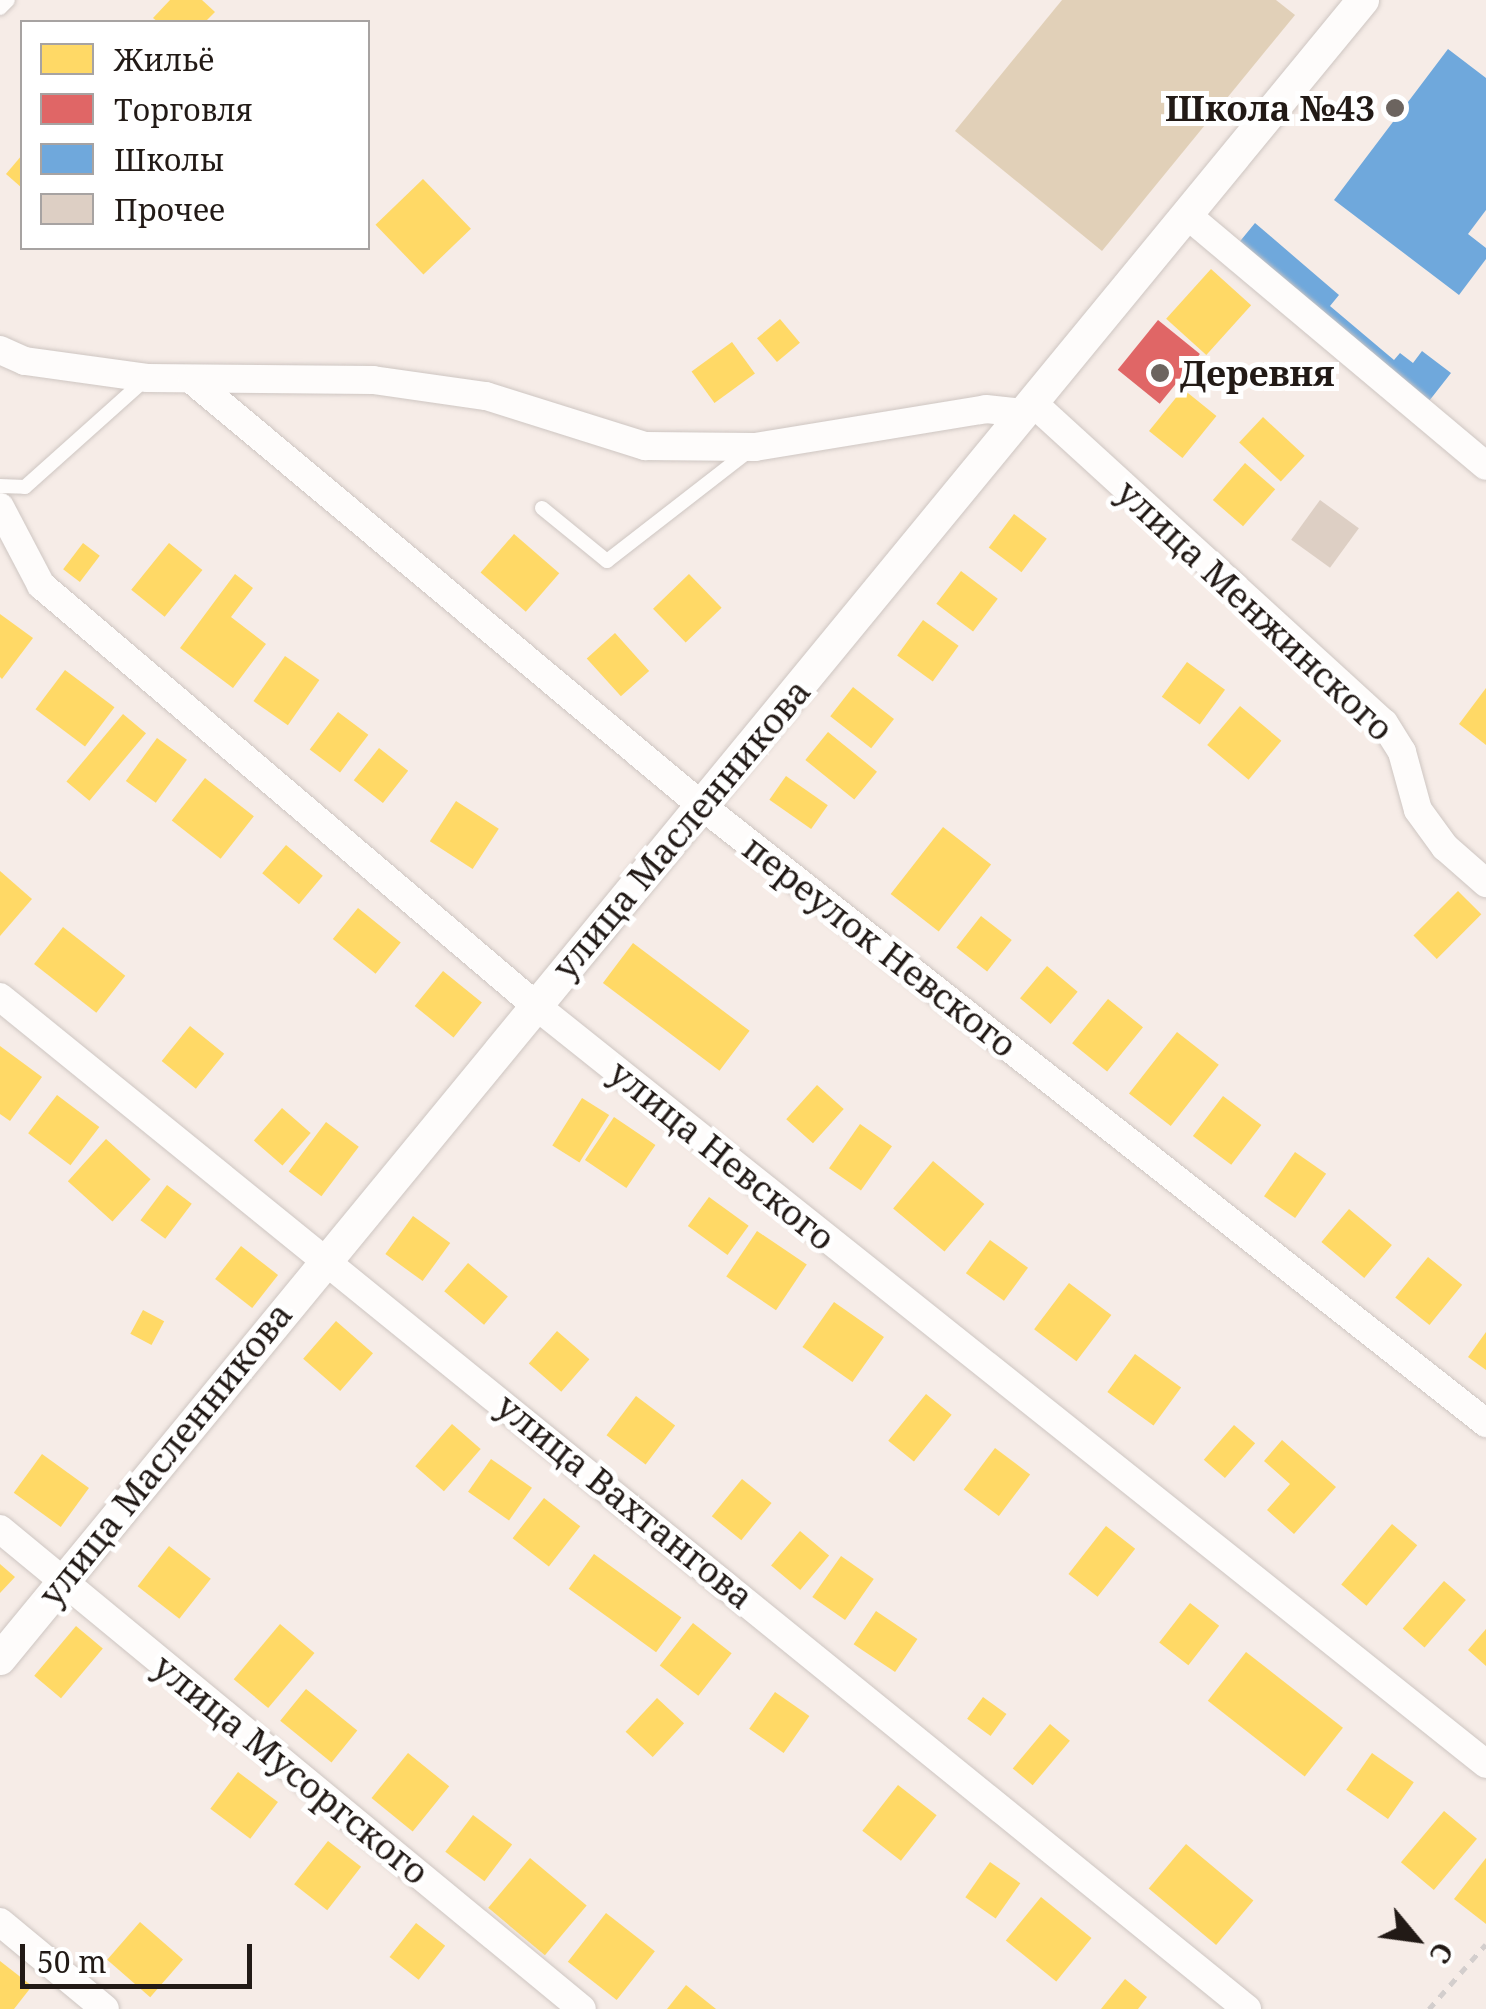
<!DOCTYPE html>
<meta charset="utf-8">
<style>
body{margin:0}
#map{position:relative;width:1486px;height:2009px;overflow:hidden;background:#f6ece7;font-family:"Noto Serif",serif}
div>[style]{position:absolute}
[style*='--x']{left:calc(var(--x)*1px);top:calc(var(--y)*1px);width:calc(var(--w)*1px);rotate:calc(var(--a)*1deg)}
.green>*{inset:0;background:#e1d0b8}
.homes>*{inset:0;background:#ffd966;transform-origin:0 0}
.shops>*{inset:0;background:#e06666;transform-origin:0 0}
.schools>*{inset:0;background:#6fa8dc}
.building>*{inset:0;background:#ddcfc4;transform-origin:0 0}
.path>*{height:5px;margin-top:-2.5px;transform-origin:0;background:repeating-linear-gradient(90deg,#d3cecd 0 8px,transparent 0 16px)}
.roads{filter:drop-shadow(0 0 2px #cec6c2) drop-shadow(0 0 2px #cec6c2)}
.service>*{height:14px;margin:-7px;padding:0 7px;transform-origin:7px;border-radius:7px;background:#fefcfb}
.minor>*{height:28px;margin:-14px;padding:0 14px;transform-origin:14px;border-radius:14px;background:#fefcfb}
.tertiary>*{height:32px;margin:-16px;padding:0 16px;transform-origin:16px;border-radius:16px;background:#fefcfb}
.dots>*{width:28px;height:28px;translate:-50% -50%;box-sizing:border-box;border:5px solid #fff;border-radius:50%}
span{translate:-50% -50%;white-space:nowrap;text-align:center;line-height:1.15;-webkit-text-stroke:10px #fff;paint-order:stroke}
.poi-label{font-size:35px;color:#221a16;font-weight:700}
.right{translate:-100% -50%;text-align:right}
.left{translate:0 -50%;text-align:left}
.street-label{font-size:35px;color:#221a16}
.legend{position:absolute;left:20px;top:20px;width:350px;height:230px;box-sizing:border-box;background:#fff;border:2px solid #a7a3a2;margin:0;padding:12px 18px;list-style:none;font-size:30px;color:#221a16}
.legend li{display:flex;align-items:center;gap:20px;height:50px}
.legend b{width:50px;border:2px solid #a7a3a2}
.north{position:absolute;left:1366px;top:1889px;width:100px;height:100px;-webkit-text-stroke:8px #fff;paint-order:stroke;rotate:119deg;font-size:28px;font-weight:700;line-height:40px;text-align:center;color:#221a16}
.north::after{content:'';display:block;margin:auto;width:35px;height:45px;background:#221a16;clip-path:polygon(50% 0,100% 100%,50% 72%,0 100%)}
.scale{position:absolute;left:20px;top:1944px;width:232px;height:45px;box-sizing:border-box;border:5px solid #221a16;border-top:0;padding-left:12px;font-size:30px;line-height:35px;white-space:nowrap;color:#221a16;-webkit-text-stroke:8px #fff;paint-order:stroke}
</style>
<div id="map">
<div class="green">
<div style="clip-path:polygon(1062px 0,1276px 0,1295px 15px,1102px 251px,955px 131px)"></div>
</div>
<div class="homes">
<div style="clip-path:polygon(170px 0,202px 0,215px 12px,205px 22px,158px 22px,153px 18px)"></div>
<div style="clip-path:polygon(22px 155px,22px 188px,6px 174px)"></div>
<div style="left:423px;top:179px;width:69px;height:66px;rotate:46deg"></div>
<div style="left:1211px;top:269px;width:54px;height:67px;rotate:42deg"></div>
<div style="left:780px;top:319px;width:31px;height:30px;rotate:50deg"></div>
<div style="left:732px;top:342px;width:39px;height:50px;rotate:54deg"></div>
<div style="left:1183px;top:389px;width:43px;height:54px;rotate:39deg"></div>
<div style="left:1263px;top:417px;width:57px;height:35px;rotate:43deg"></div>
<div style="left:1245px;top:463px;width:40px;height:49px;rotate:41deg"></div>
<div style="left:1014px;top:514px;width:41px;height:42px;rotate:37deg"></div>
<div style="left:514px;top:534px;width:60px;height:51px;rotate:41deg"></div>
<div style="left:83px;top:543px;width:21px;height:33px;rotate:37deg"></div>
<div style="left:169px;top:543px;width:43px;height:60px;rotate:39deg"></div>
<div style="left:961px;top:571px;width:46px;height:41px;rotate:37deg"></div>
<div style="clip-path:polygon(235px 574px,253px 588px,231px 617px,266px 644px,233px 688px,180px 648px)"></div>
<div style="left:689px;top:574px;width:47px;height:50px;rotate:46deg"></div>
<div style="clip-path:polygon(0 614px,33px 638px,2px 679px,0 677px)"></div>
<div style="left:923px;top:620px;width:44px;height:44px;rotate:36deg"></div>
<div style="left:615px;top:633px;width:51px;height:38px;rotate:48deg"></div>
<div style="left:285px;top:656px;width:42px;height:55px;rotate:35deg"></div>
<div style="left:1187px;top:662px;width:47px;height:43px;rotate:36deg"></div>
<div style="left:65px;top:670px;width:62px;height:49px;rotate:37deg"></div>
<div style="left:853px;top:687px;width:52px;height:37px;rotate:38deg"></div>
<div style="clip-path:polygon(1486px 688px,1486px 745px,1459px 724px)"></div>
<div style="left:1240px;top:706px;width:54px;height:51px;rotate:40deg"></div>
<div style="left:338px;top:712px;width:38px;height:47px;rotate:37deg"></div>
<div style="left:123px;top:714px;width:30px;height:88px;rotate:40deg"></div>
<div style="left:828px;top:732px;width:63px;height:36px;rotate:39deg"></div>
<div style="left:157px;top:738px;width:37px;height:53px;rotate:36deg"></div>
<div style="left:379px;top:748px;width:37px;height:41px;rotate:38deg"></div>
<div style="left:786px;top:776px;width:51px;height:29px;rotate:35deg"></div>
<div style="left:205px;top:778px;width:62px;height:54px;rotate:38deg"></div>
<div style="left:456px;top:801px;width:51px;height:48px;rotate:33deg"></div>
<div style="left:943px;top:827px;width:61px;height:85px;rotate:38deg"></div>
<div style="left:286px;top:845px;width:48px;height:37px;rotate:40deg"></div>
<div style="clip-path:polygon(0 871px,32px 899px,0 936px)"></div>
<div style="left:1458px;top:891px;width:33px;height:63px;rotate:45deg"></div>
<div style="left:358px;top:908px;width:55px;height:40px;rotate:39deg"></div>
<div style="left:981px;top:916px;width:39px;height:40px;rotate:38deg"></div>
<div style="left:63px;top:927px;width:79px;height:47px;rotate:38deg"></div>
<div style="left:633px;top:943px;width:146px;height:50px;rotate:37deg"></div>
<div style="left:1047px;top:966px;width:40px;height:42px;rotate:40deg"></div>
<div style="left:443px;top:971px;width:50px;height:45px;rotate:39deg"></div>
<div style="left:1108px;top:999px;width:45px;height:57px;rotate:39deg"></div>
<div style="left:190px;top:1026px;width:44px;height:45px;rotate:39deg"></div>
<div style="left:1177px;top:1032px;width:53px;height:78px;rotate:38deg"></div>
<div style="clip-path:polygon(0 1046px,42px 1077px,10px 1121px,0 1114px)"></div>
<div style="left:817px;top:1085px;width:36px;height:46px;rotate:42deg"></div>
<div style="left:57px;top:1095px;width:53px;height:48px;rotate:37deg"></div>
<div style="left:1223px;top:1096px;width:48px;height:50px;rotate:37deg"></div>
<div style="left:582px;top:1098px;width:32px;height:56px;rotate:32deg"></div>
<div style="left:282px;top:1108px;width:38px;height:43px;rotate:41deg"></div>
<div style="left:614px;top:1117px;width:50px;height:52px;rotate:34deg"></div>
<div style="left:326px;top:1122px;width:41px;height:62px;rotate:37deg"></div>
<div style="left:860px;top:1124px;width:39px;height:54px;rotate:35deg"></div>
<div style="left:106px;top:1139px;width:60px;height:57px;rotate:42deg"></div>
<div style="left:1295px;top:1152px;width:38px;height:54px;rotate:35deg"></div>
<div style="left:933px;top:1161px;width:67px;height:62px;rotate:40deg"></div>
<div style="left:167px;top:1185px;width:31px;height:44px;rotate:37deg"></div>
<div style="left:709px;top:1197px;width:49px;height:36px;rotate:36deg"></div>
<div style="left:1349px;top:1209px;width:56px;height:43px;rotate:40deg"></div>
<div style="left:413px;top:1216px;width:46px;height:47px;rotate:36deg"></div>
<div style="left:757px;top:1231px;width:60px;height:55px;rotate:34deg"></div>
<div style="left:990px;top:1240px;width:47px;height:41px;rotate:36deg"></div>
<div style="left:241px;top:1246px;width:47px;height:42px;rotate:38deg"></div>
<div style="left:1428px;top:1257px;width:44px;height:52px;rotate:39deg"></div>
<div style="left:468px;top:1263px;width:52px;height:37px;rotate:40deg"></div>
<div style="left:1069px;top:1283px;width:53px;height:58px;rotate:37deg"></div>
<div style="left:834px;top:1302px;width:61px;height:55px;rotate:35deg"></div>
<div style="left:143px;top:1310px;width:24px;height:27px;rotate:28deg"></div>
<div style="left:336px;top:1321px;width:49px;height:50px;rotate:41deg"></div>
<div style="left:557px;top:1331px;width:43px;height:43px;rotate:41deg"></div>
<div style="clip-path:polygon(1486px 1332px,1486px 1370px,1468px 1357px)"></div>
<div style="left:1135px;top:1354px;width:57px;height:47px;rotate:36deg"></div>
<div style="left:926px;top:1394px;width:33px;height:60px;rotate:39deg"></div>
<div style="left:636px;top:1396px;width:49px;height:49px;rotate:37deg"></div>
<div style="left:452px;top:1424px;width:38px;height:56px;rotate:41deg"></div>
<div style="left:1234px;top:1425px;width:28px;height:46px;rotate:41deg"></div>
<div style="clip-path:polygon(1282px 1440px,1336px 1487px,1294px 1534px,1267px 1510px,1290px 1484px,1264px 1461px)"></div>
<div style="left:995px;top:1448px;width:44px;height:52px;rotate:37deg"></div>
<div style="left:42px;top:1454px;width:58px;height:48px;rotate:36deg"></div>
<div style="left:491px;top:1459px;width:50px;height:40px;rotate:35deg"></div>
<div style="left:742px;top:1479px;width:38px;height:48px;rotate:39deg"></div>
<div style="left:544px;top:1498px;width:46px;height:51px;rotate:38deg"></div>
<div style="left:1392px;top:1524px;width:33px;height:79px;rotate:40deg"></div>
<div style="left:1106px;top:1526px;width:37px;height:61px;rotate:38deg"></div>
<div style="left:800px;top:1531px;width:38px;height:45px;rotate:40deg"></div>
<div style="left:169px;top:1546px;width:53px;height:51px;rotate:38deg"></div>
<div style="left:594px;top:1554px;width:108px;height:43px;rotate:36deg"></div>
<div style="left:841px;top:1556px;width:40px;height:50px;rotate:35deg"></div>
<div style="clip-path:polygon(0 1564px,15px 1577px,0 1593px)"></div>
<div style="left:1444px;top:1581px;width:29px;height:63px;rotate:41deg"></div>
<div style="left:1190px;top:1603px;width:37px;height:50px;rotate:38deg"></div>
<div style="left:876px;top:1611px;width:50px;height:40px;rotate:34deg"></div>
<div style="left:693px;top:1623px;width:49px;height:54px;rotate:38deg"></div>
<div style="left:280px;top:1624px;width:45px;height:72px;rotate:40deg"></div>
<div style="left:76px;top:1626px;width:35px;height:65px;rotate:40deg"></div>
<div style="clip-path:polygon(1486px 1629px,1486px 1666px,1468px 1650px)"></div>
<div style="left:1246px;top:1652px;width:123px;height:62px;rotate:38deg"></div>
<div style="left:306px;top:1689px;width:66px;height:41px;rotate:39deg"></div>
<div style="left:775px;top:1692px;width:42px;height:45px;rotate:35deg"></div>
<div style="left:983px;top:1697px;width:29px;height:27px;rotate:36deg"></div>
<div style="left:657px;top:1698px;width:37px;height:46px;rotate:43deg"></div>
<div style="left:1050px;top:1724px;width:26px;height:58px;rotate:40deg"></div>
<div style="left:408px;top:1753px;width:53px;height:58px;rotate:39deg"></div>
<div style="left:1372px;top:1753px;width:51px;height:45px;rotate:35deg"></div>
<div style="left:238px;top:1772px;width:50px;height:46px;rotate:37deg"></div>
<div style="left:898px;top:1785px;width:49px;height:58px;rotate:38deg"></div>
<div style="left:1444px;top:1811px;width:43px;height:67px;rotate:40deg"></div>
<div style="left:473px;top:1815px;width:49px;height:46px;rotate:37deg"></div>
<div style="left:328px;top:1841px;width:42px;height:55px;rotate:38deg"></div>
<div style="left:1186px;top:1844px;width:88px;height:58px;rotate:40deg"></div>
<div style="left:530px;top:1858px;width:74px;height:65px;rotate:40deg"></div>
<div style="clip-path:polygon(1486px 1858px,1486px 1924px,1454px 1899px)"></div>
<div style="left:990px;top:1862px;width:37px;height:43px;rotate:35deg"></div>
<div style="left:1041px;top:1897px;width:65px;height:56px;rotate:39deg"></div>
<div style="left:606px;top:1913px;width:62px;height:62px;rotate:38deg"></div>
<div style="left:140px;top:1922px;width:57px;height:50px;rotate:41deg"></div>
<div style="left:416px;top:1923px;width:37px;height:43px;rotate:38deg"></div>
<div style="clip-path:polygon(0 1961px,32px 1986px,14px 2009px,0 2009px)"></div>
<div style="clip-path:polygon(1125px 1979px,1147px 1997px,1138px 2009px,1101px 2009px)"></div>
<div style="clip-path:polygon(686px 1985px,716px 2009px,667px 2009px)"></div>
</div>
<div class="shops">
<div style="left:1158px;top:320px;width:54px;height:64px;rotate:39deg"></div>
</div>
<div class="schools">
<div style="clip-path:polygon(1448px 49px,1486px 78px,1486px 210px,1468px 234px,1486px 248px,1486px 259px,1459px 295px,1334px 200px)"></div>
<div style="clip-path:polygon(1255px 223px,1339px 295px,1330px 306px,1394px 360px,1400px 353px,1413px 363px,1422px 351px,1451px 373px,1422px 410px,1232px 251px)"></div>
</div>
<div class="building">
<div style="left:1320px;top:500px;width:48px;height:49px;rotate:36deg"></div>
</div>
<div class="path">
<div style="--x:1429;--y:2009;--w:86;--a:-48.8"></div>
</div>
<div class="roads">
<div class="service">
<div style="--x:0;--y:8;--w:11;--a:-45"></div>
<div style="--x:0;--y:486;--w:25;--a:2"></div>
<div style="--x:25;--y:487;--w:162;--a:-41.8"></div>
<div style="--x:542;--y:508;--w:84;--a:39.2"></div>
<div style="--x:607;--y:561;--w:181;--a:-37.8"></div>
</div>
<div class="minor">
<div style="--x:1187;--y:215;--w:390;--a:40"></div>
<div style="--x:0;--y:350;--w:27;--a:24"></div>
<div style="--x:25;--y:361;--w:123;--a:7.9"></div>
<div style="--x:147;--y:378;--w:226;--a:0.5"></div>
<div style="--x:373;--y:380;--w:114;--a:8.1"></div>
<div style="--x:486;--y:396;--w:167;--a:17.5"></div>
<div style="--x:645;--y:446;--w:110;--a:0.5"></div>
<div style="--x:755;--y:447;--w:234;--a:-9.3"></div>
<div style="--x:986;--y:409;--w:37;--a:6"></div>
<div style="--x:192;--y:380;--w:665;--a:39.87"></div>
<div style="--x:702;--y:806;--w:998;--a:38.2"></div>
<div style="--x:1032;--y:402;--w:476;--a:42.4"></div>
<div style="--x:1384;--y:723;--w:34;--a:58"></div>
<div style="--x:1402;--y:752;--w:60;--a:74.6"></div>
<div style="--x:1418;--y:810;--w:46;--a:53.9"></div>
<div style="--x:1445;--y:847;--w:55;--a:41.3"></div>
<div style="--x:0;--y:507;--w:88;--a:62.3"></div>
<div style="--x:41;--y:585;--w:648;--a:40.37"></div>
<div style="--x:535;--y:1005;--w:1217;--a:38.59"></div>
<div style="--x:0;--y:997;--w:1606;--a:39.06"></div>
<div style="--x:0;--y:1529;--w:754;--a:39.51"></div>
<div style="--x:0;--y:1922;--w:136;--a:39.6"></div>
</div>
<div class="tertiary">
<div style="--x:0;--y:1659;--w:2147;--a:-50.59"></div>
</div>
</div>
<div class="dots">
<div style="left:1395px;top:108px;background:#6c645f"></div>
<div style="left:1160px;top:373px;background:#6c645f"></div>
</div>
<div class="poi-label">
<span class="right" style="left:1375px;top:108px">Школа №43</span>
<span class="left" style="left:1180px;top:373px">Деревня</span>
</div>
<div class="street-label">
<span style="left:1255px;top:610px;rotate:43deg">улица Менжинского</span>
<span style="left:681px;top:829px;rotate:-50deg">улица Масленникова</span>
<span style="left:880px;top:946px;rotate:38deg">переулок Невского</span>
<span style="left:722px;top:1155px;rotate:39deg">улица Невского</span>
<span style="left:165px;top:1454px;rotate:-51deg">улица Масленникова</span>
<span style="left:625px;top:1501px;rotate:39deg">улица Вахтангова</span>
<span style="left:291px;top:1769px;rotate:39deg">улица Мусоргского</span>
</div>
<ul class="legend">
<li><b style="height:28px;background:#ffd966"></b>Жильё</li>
<li><b style="height:28px;background:#e06666"></b>Торговля</li>
<li><b style="height:28px;background:#6fa8dc"></b>Школы</li>
<li><b style="height:28px;background:#ddcfc4"></b>Прочее</li>
</ul>
<div class="north">С</div>
<div class="scale">50 m</div>
</div>
